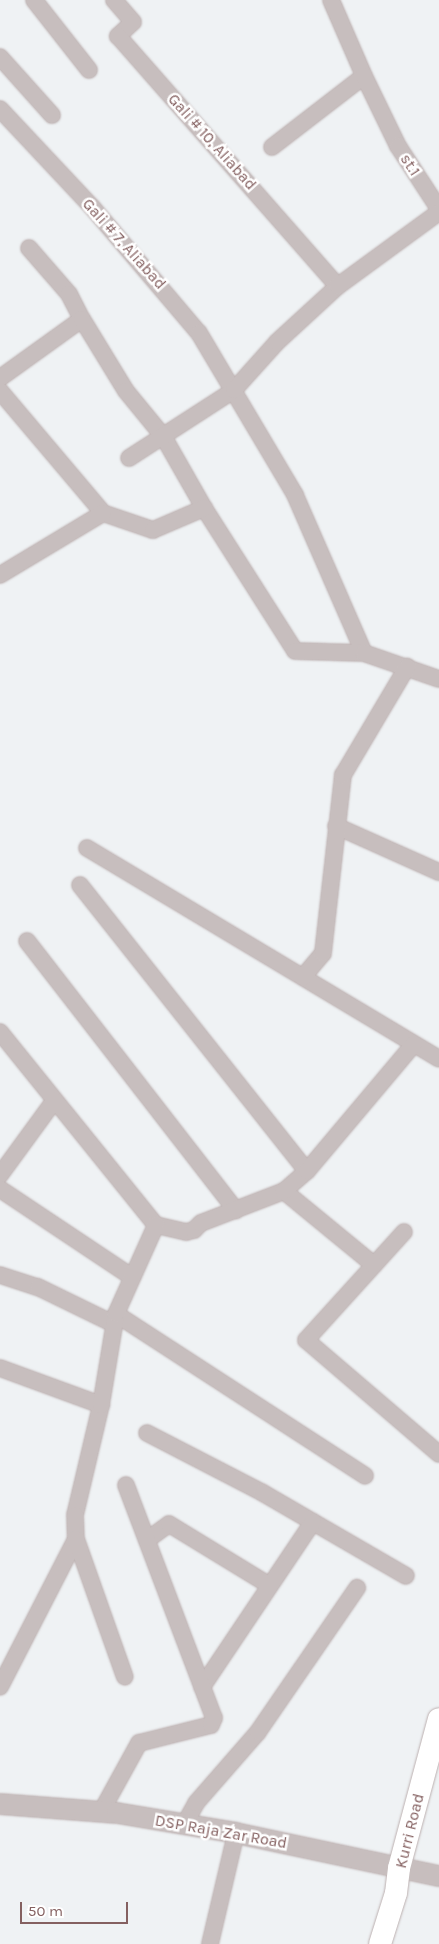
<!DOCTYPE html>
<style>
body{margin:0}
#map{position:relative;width:439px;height:1944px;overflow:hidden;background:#eff2f4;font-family:Karla,sans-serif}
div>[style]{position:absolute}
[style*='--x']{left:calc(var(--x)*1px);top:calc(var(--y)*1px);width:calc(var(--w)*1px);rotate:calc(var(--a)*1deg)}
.roads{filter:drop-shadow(0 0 1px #bcb0b0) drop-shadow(0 0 1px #bcb0b0)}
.minor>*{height:16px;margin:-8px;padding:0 8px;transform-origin:8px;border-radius:8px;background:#c7bebe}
.tertiary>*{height:20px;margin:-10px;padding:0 10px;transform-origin:10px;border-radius:10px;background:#c7bebe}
.secondary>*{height:22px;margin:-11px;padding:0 11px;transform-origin:11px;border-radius:11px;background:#fff}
span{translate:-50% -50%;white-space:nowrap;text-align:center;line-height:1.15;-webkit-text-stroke:5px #fff;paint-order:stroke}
.street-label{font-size:16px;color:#846060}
.scale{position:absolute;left:20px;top:1902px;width:108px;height:22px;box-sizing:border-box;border:2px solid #846060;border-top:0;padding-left:6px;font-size:15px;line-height:18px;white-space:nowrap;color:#846060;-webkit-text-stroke:4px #fff;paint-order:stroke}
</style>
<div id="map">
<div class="roads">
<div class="minor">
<div style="--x:34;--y:0;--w:89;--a:51.8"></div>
<div style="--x:114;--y:0;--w:29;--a:49"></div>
<div style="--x:133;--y:22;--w:21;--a:137"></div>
<div style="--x:118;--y:36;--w:333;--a:48.7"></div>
<div style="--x:331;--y:0;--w:83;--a:66.5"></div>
<div style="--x:0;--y:57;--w:78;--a:48.1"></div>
<div style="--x:0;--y:109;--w:134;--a:46.8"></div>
<div style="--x:92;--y:207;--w:165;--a:49.7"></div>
<div style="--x:199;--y:333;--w:188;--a:59.3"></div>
<div style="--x:295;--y:495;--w:172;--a:66.4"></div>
<div style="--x:272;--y:147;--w:116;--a:-37.7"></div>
<div style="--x:364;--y:76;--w:78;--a:64.1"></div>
<div style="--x:398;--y:146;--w:75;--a:56.9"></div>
<div style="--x:29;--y:248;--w:61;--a:49"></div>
<div style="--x:69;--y:294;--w:28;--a:63"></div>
<div style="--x:0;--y:378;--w:101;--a:-35.7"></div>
<div style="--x:82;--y:319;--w:84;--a:58.6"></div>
<div style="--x:126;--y:391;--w:58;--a:50.6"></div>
<div style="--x:163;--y:436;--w:83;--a:60.3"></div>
<div style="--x:204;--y:508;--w:169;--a:57.5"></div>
<div style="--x:295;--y:651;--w:69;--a:1.7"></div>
<div style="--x:364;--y:653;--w:79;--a:19.1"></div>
<div style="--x:0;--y:391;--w:160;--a:49.8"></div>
<div style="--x:103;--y:513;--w:53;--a:18.8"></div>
<div style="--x:153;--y:530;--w:56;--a:-23.3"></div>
<div style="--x:129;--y:458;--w:125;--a:-32.9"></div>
<div style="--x:234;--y:390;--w:64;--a:-48.1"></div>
<div style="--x:277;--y:342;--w:83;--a:-42.6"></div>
<div style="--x:338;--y:286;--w:125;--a:-36.2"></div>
<div style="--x:0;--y:575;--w:120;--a:-31"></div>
<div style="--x:336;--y:826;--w:113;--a:24.1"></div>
<div style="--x:87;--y:848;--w:410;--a:30.9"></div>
<div style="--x:80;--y:885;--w:365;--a:51.6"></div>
<div style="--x:27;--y:941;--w:341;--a:52.2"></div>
<div style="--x:303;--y:977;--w:31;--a:-50"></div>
<div style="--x:323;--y:953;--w:179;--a:-83.6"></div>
<div style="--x:343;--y:775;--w:126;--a:-59.3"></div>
<div style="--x:0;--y:1032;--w:248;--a:51.1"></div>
<div style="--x:156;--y:1225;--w:31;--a:13"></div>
<div style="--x:186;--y:1232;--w:8;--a:-14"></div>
<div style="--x:194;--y:1230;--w:10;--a:-45"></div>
<div style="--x:201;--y:1223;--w:89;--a:-21.1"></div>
<div style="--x:0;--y:1175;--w:92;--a:-53.9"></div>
<div style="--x:0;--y:1189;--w:159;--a:33.7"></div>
<div style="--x:404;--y:1232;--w:146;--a:132.2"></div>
<div style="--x:306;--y:1340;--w:175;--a:40.6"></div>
<div style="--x:374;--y:1265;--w:117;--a:-140.6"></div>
<div style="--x:284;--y:1191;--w:30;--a:-41"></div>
<div style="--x:307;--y:1171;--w:166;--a:-49.9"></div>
<div style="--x:0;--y:1275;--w:40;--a:18"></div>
<div style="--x:38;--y:1287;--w:85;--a:26"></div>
<div style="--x:116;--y:1314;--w:297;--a:33"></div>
<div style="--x:0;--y:1368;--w:108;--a:20.1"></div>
<div style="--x:101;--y:1405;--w:113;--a:103.3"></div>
<div style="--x:75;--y:1515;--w:24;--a:88"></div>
<div style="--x:76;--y:1539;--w:166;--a:117.2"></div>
<div style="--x:101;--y:1405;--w:92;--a:-80.6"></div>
<div style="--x:116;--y:1314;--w:98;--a:-65.8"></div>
<div style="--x:147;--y:1433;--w:131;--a:27.3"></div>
<div style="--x:263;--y:1493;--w:165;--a:30.1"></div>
<div style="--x:76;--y:1539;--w:146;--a:70.5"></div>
<div style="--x:147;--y:1540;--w:27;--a:-36"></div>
<div style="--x:169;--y:1524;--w:117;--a:31.4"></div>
<div style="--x:202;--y:1687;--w:199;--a:-56.1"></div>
<div style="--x:101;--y:1812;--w:79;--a:-61.2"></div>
<div style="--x:139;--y:1743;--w:74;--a:-14"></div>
<div style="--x:211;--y:1725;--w:8;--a:-67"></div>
<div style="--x:214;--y:1718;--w:249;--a:-110.7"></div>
<div style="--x:184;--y:1825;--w:25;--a:-61"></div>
<div style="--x:196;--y:1803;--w:94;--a:-48.9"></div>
<div style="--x:258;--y:1732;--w:175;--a:-55.5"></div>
<div style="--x:210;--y:1944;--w:114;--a:-76.8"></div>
</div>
<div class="tertiary">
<div style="--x:0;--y:1804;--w:117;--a:4.4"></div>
<div style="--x:117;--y:1813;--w:121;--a:9.5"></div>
<div style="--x:236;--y:1833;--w:208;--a:12"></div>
</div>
<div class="secondary">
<div style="--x:380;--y:1944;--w:53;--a:-72.6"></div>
<div style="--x:396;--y:1893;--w:25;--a:-83"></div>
<div style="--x:399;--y:1868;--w:154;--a:-75"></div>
</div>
</div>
<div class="street-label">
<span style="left:212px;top:142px;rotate:48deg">Gali # 10, Aliabad</span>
<span style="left:410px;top:165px;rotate:57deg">st.1</span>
<span style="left:124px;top:244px;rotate:48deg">Gali # 7, Aliabad</span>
<span style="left:410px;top:1831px;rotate:-76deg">Kurri Road</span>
<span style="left:221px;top:1832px;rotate:10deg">DSP Raja Zar Road</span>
</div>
<div class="scale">50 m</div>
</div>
